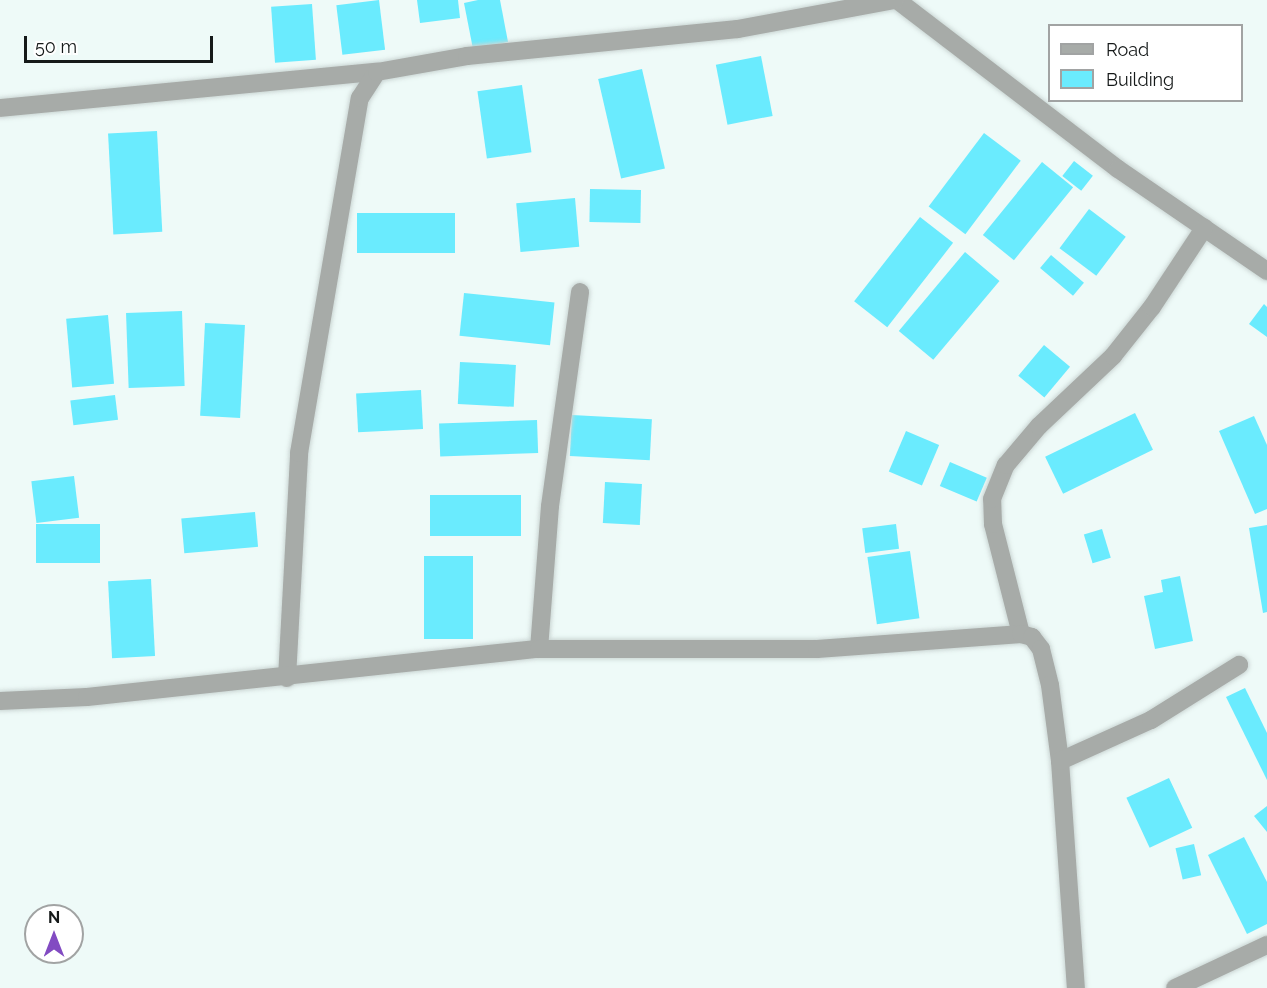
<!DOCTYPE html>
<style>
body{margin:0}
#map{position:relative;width:1267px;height:988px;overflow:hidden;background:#eefaf8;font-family:Raleway,sans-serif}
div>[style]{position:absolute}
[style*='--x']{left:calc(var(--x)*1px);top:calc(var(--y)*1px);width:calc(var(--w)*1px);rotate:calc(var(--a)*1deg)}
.building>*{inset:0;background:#6aebfe;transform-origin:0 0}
.roads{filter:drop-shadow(0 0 2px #cbd6d4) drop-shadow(0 0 2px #cbd6d4)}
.minor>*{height:18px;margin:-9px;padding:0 9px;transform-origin:9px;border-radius:9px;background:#a7aba8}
span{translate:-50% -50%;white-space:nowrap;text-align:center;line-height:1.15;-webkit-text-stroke:5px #fff;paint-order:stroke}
.legend{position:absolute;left:1048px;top:24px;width:195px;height:78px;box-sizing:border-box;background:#fff;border:2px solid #a1a3a3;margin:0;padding:8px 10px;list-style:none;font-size:18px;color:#151919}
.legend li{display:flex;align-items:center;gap:12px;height:30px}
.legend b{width:30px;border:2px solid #a1a3a3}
.north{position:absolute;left:24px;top:904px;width:60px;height:60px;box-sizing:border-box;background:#fff;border:2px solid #a1a3a3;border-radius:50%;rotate:0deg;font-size:16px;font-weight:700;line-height:24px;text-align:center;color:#151919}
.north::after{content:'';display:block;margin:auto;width:21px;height:27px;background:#824bc2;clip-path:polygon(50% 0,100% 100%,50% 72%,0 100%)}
.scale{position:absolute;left:24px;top:36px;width:189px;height:27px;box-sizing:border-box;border:3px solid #151919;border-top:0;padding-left:8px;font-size:18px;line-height:21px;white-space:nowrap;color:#151919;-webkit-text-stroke:4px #fff;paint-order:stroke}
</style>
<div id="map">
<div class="building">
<div style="left:379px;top:0;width:50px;height:43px;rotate:83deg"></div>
<div style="clip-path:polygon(417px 0,458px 0,460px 18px,420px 23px)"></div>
<div style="clip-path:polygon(478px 0,500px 0,508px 42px,473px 49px,464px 3px)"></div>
<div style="left:312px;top:4px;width:56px;height:41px;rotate:86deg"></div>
<div style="left:761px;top:56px;width:61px;height:46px;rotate:79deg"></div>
<div style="left:642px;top:69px;width:102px;height:45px;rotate:77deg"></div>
<div style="left:522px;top:85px;width:68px;height:45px;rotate:82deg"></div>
<div style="left:157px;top:131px;width:101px;height:49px;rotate:87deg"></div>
<div style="left:984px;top:133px;width:46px;height:92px;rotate:37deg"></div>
<div style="left:1074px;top:161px;width:24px;height:19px;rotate:38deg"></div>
<div style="left:1042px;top:162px;width:40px;height:94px;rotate:39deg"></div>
<div style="left:590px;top:189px;width:51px;height:33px;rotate:1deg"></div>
<div style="left:575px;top:198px;width:49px;height:59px;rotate:85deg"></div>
<div style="left:1089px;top:209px;width:46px;height:49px;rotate:37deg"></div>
<div style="left:357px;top:213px;width:98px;height:40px"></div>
<div style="left:920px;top:217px;width:42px;height:107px;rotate:38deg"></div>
<div style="left:965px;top:252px;width:45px;height:103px;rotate:40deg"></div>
<div style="left:1051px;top:255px;width:43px;height:17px;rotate:40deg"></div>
<div style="left:464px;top:293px;width:91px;height:43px;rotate:6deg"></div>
<div style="clip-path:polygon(1264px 304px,1267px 307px,1267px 337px,1249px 324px)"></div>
<div style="left:182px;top:311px;width:75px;height:56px;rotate:88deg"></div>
<div style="left:108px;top:315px;width:69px;height:42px;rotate:85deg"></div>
<div style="left:205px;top:323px;width:40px;height:93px;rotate:3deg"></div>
<div style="left:1044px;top:345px;width:34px;height:40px;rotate:40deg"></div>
<div style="left:460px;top:362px;width:56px;height:42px;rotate:3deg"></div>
<div style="left:421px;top:390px;width:39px;height:65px;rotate:87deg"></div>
<div style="left:115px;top:395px;width:25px;height:45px;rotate:83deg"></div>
<div style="left:1135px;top:413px;width:41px;height:100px;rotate:64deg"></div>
<div style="left:572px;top:415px;width:80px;height:41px;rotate:3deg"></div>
<div style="clip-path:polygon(1254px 416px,1267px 445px,1267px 509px,1255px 514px,1219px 431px)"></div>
<div style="left:537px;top:420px;width:33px;height:98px;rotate:88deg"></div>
<div style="left:906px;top:431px;width:36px;height:44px;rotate:23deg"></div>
<div style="left:950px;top:462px;width:40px;height:26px;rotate:23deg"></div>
<div style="left:74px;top:476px;width:42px;height:43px;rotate:83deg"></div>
<div style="left:605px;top:482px;width:37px;height:41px;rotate:3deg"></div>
<div style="left:430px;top:495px;width:91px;height:41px"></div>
<div style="left:255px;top:512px;width:35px;height:74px;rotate:85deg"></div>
<div style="left:100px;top:524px;width:39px;height:64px;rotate:90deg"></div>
<div style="left:896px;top:524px;width:25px;height:34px;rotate:83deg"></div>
<div style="clip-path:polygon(1267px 525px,1267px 612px,1263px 613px,1249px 528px)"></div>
<div style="left:1102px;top:529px;width:30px;height:19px;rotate:73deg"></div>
<div style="left:910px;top:551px;width:68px;height:43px;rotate:82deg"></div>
<div style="left:424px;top:556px;width:49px;height:83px"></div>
<div style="clip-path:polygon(1180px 576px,1193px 641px,1155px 649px,1144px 596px,1163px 592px,1161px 580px)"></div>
<div style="left:151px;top:579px;width:77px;height:43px;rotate:87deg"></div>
<div style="clip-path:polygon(1245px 688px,1267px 733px,1267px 780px,1226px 697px)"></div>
<div style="left:1169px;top:778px;width:55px;height:47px;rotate:65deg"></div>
<div style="clip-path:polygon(1267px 806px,1267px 832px,1254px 816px)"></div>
<div style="clip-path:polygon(1244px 837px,1267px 882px,1267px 924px,1247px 934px,1208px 855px)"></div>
<div style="left:1194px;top:844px;width:32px;height:19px;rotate:77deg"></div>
</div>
<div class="roads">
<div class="minor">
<div style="--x:897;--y:0;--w:278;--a:37.4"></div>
<div style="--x:1118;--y:169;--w:181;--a:34.4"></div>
<div style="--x:0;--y:108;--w:379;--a:-5.5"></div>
<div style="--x:1021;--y:634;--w:114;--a:-104.3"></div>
<div style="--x:993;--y:524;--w:25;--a:-92"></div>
<div style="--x:992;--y:499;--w:37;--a:-68"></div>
<div style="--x:1006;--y:465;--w:51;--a:-49.8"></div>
<div style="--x:1039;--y:426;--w:102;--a:-43.4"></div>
<div style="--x:1113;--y:356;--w:63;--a:-51.5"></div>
<div style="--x:1152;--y:307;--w:95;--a:-56.6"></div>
<div style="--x:539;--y:649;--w:143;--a:-85.6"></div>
<div style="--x:550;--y:506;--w:216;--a:-82"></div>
<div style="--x:287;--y:678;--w:225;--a:-86.9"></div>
<div style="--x:299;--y:453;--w:360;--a:-80.3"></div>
<div style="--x:360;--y:98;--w:31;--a:-57"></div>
<div style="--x:377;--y:72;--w:91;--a:-10.1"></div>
<div style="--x:467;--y:56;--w:272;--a:-5.7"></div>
<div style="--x:738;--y:29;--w:160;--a:-10.5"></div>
<div style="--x:0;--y:701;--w:87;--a:-2.6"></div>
<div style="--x:87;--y:697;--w:455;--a:-6.1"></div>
<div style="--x:539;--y:649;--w:278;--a:0"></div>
<div style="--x:817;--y:649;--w:205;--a:-4.2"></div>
<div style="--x:1021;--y:634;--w:11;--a:15"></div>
<div style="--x:1032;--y:637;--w:15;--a:53"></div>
<div style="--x:1041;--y:649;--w:37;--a:76"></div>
<div style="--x:1050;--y:685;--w:77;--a:82.5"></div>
<div style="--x:1060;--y:761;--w:228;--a:86"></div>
<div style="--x:1060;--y:761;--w:100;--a:-24.3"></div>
<div style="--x:1151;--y:720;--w:104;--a:-32"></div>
<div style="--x:1175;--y:988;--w:102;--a:-25.1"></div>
</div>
</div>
<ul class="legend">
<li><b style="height:8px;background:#a7aba8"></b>Road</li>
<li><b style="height:16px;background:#6aebfe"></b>Building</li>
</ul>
<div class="north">N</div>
<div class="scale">50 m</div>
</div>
